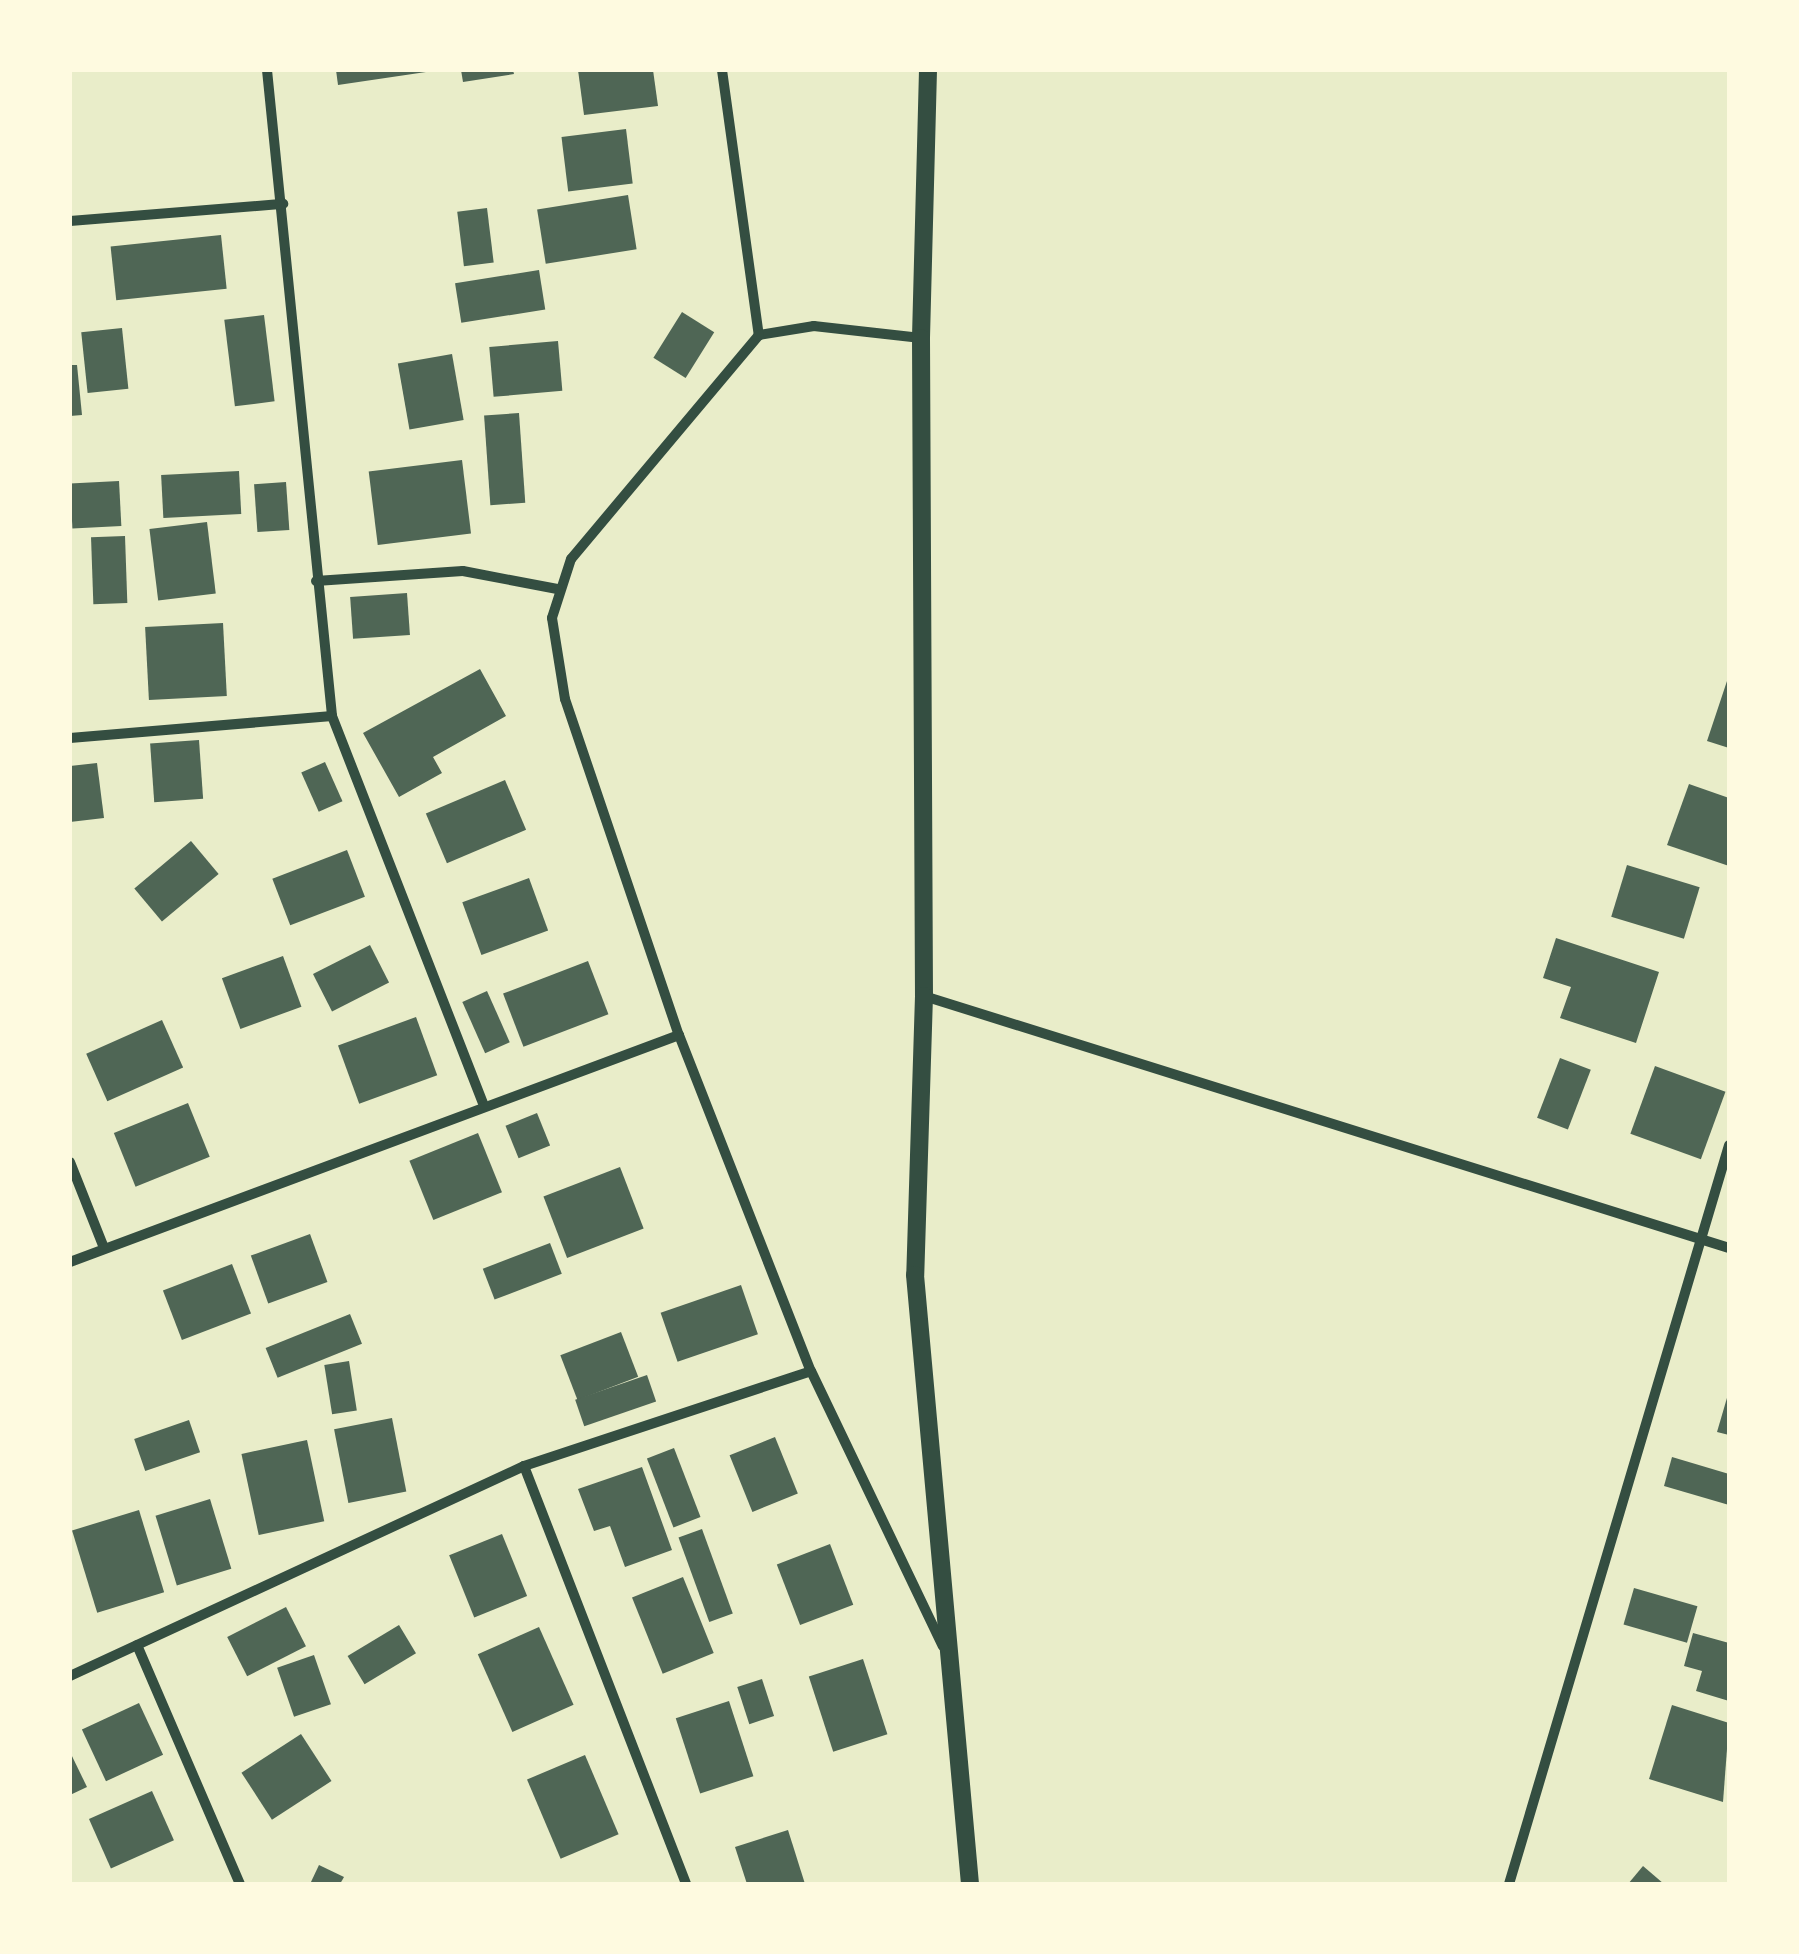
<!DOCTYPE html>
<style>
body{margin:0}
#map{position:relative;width:1799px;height:1954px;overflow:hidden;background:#e9edc9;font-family:Inter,sans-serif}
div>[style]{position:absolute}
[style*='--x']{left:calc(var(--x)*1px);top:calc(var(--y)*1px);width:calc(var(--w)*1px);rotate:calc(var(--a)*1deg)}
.building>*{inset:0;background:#4f6655;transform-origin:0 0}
.minor>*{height:10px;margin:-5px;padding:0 5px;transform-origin:5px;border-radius:5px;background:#344e41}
.tertiary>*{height:18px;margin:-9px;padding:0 9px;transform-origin:9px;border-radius:9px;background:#344e41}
span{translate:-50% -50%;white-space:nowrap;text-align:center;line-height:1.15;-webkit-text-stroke:10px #fefae0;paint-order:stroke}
.frame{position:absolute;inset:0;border:72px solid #fefae0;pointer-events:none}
</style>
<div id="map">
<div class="building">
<div style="clip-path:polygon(336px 70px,426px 70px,426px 72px,338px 85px)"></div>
<div style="clip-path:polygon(461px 70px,513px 70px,514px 74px,463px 82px)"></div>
<div style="clip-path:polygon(578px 70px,653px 70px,658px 106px,584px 115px)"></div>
<div style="left:626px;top:129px;width:55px;height:65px;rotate:83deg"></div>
<div style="left:628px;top:195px;width:55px;height:92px;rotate:81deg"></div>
<div style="left:487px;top:208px;width:55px;height:30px;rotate:83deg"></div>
<div style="left:221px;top:235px;width:54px;height:111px;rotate:84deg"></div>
<div style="left:539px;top:270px;width:40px;height:85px;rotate:81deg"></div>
<div style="left:682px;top:312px;width:38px;height:54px;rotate:32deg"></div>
<div style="left:264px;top:315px;width:87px;height:40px;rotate:83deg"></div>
<div style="left:122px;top:328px;width:61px;height:41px;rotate:84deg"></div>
<div style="left:558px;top:341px;width:50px;height:69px;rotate:85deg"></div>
<div style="left:452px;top:354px;width:67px;height:55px;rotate:80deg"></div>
<div style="clip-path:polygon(70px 365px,77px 365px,82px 415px,70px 416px)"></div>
<div style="left:519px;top:413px;width:90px;height:35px;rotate:86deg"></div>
<div style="left:462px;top:460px;width:74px;height:94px;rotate:83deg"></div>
<div style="left:239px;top:471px;width:43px;height:78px;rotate:87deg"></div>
<div style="left:119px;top:481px;width:45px;height:49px;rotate:87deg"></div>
<div style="left:286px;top:482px;width:48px;height:32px;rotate:86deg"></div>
<div style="left:207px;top:522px;width:72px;height:58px;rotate:83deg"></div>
<div style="left:125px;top:536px;width:67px;height:34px;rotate:88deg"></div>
<div style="left:407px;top:593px;width:42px;height:57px;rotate:86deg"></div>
<div style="left:223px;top:623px;width:73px;height:78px;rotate:87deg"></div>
<div style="clip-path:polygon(480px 669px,506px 716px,433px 757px,442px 773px,399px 797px,363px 733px)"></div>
<div style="clip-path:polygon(1728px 678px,1729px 678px,1729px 748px,1707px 741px)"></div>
<div style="left:199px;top:740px;width:59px;height:49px;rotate:86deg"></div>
<div style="left:325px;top:762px;width:43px;height:26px;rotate:66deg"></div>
<div style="clip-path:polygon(97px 763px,104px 818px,70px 822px,70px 766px)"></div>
<div style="left:505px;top:780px;width:54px;height:86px;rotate:67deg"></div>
<div style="clip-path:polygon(1689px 784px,1729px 798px,1729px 866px,1667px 845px)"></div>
<div style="left:191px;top:841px;width:43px;height:74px;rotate:50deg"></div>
<div style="left:347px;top:850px;width:50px;height:80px;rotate:69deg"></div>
<div style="left:1627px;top:865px;width:76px;height:54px;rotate:17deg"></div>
<div style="left:529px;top:878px;width:56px;height:71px;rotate:70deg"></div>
<div style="clip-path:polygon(1556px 938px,1659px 972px,1636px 1043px,1560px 1018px,1571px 987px,1543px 978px)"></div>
<div style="left:370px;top:945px;width:42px;height:64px;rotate:63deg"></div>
<div style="left:283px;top:956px;width:54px;height:65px;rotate:70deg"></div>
<div style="left:588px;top:961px;width:57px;height:91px;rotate:69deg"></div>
<div style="left:487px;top:991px;width:56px;height:27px;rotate:66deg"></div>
<div style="left:416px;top:1017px;width:62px;height:83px;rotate:70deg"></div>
<div style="left:162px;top:1020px;width:52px;height:83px;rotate:66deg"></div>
<div style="left:1560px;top:1058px;width:33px;height:64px;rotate:21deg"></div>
<div style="left:1655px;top:1066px;width:75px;height:72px;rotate:20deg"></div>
<div style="left:188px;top:1103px;width:58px;height:80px;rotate:68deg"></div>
<div style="left:537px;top:1113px;width:35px;height:34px;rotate:68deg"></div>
<div style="left:478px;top:1133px;width:64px;height:74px;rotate:68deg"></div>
<div style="left:620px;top:1167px;width:66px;height:82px;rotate:69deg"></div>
<div style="left:310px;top:1234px;width:51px;height:63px;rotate:70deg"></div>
<div style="left:550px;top:1243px;width:33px;height:72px;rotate:69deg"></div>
<div style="left:232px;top:1264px;width:53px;height:74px;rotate:69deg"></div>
<div style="left:741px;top:1285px;width:52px;height:85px;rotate:71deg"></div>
<div style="left:350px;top:1314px;width:32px;height:91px;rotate:68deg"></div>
<div style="left:621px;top:1332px;width:48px;height:65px;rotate:69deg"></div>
<div style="left:349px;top:1361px;width:50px;height:25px;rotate:81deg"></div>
<div style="left:647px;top:1375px;width:28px;height:76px;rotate:71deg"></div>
<div style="clip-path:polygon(1729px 1391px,1729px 1435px,1717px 1432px)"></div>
<div style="left:392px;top:1418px;width:75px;height:59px;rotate:79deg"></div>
<div style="left:189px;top:1420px;width:34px;height:58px;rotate:71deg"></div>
<div style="left:775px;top:1437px;width:61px;height:49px;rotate:68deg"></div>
<div style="left:307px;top:1440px;width:83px;height:67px;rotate:78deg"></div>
<div style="left:674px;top:1448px;width:74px;height:29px;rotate:69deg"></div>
<div style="clip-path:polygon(1672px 1457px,1729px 1474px,1729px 1505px,1664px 1486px)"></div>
<div style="clip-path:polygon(642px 1467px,672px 1550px,625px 1567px,610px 1526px,594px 1531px,578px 1489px)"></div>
<div style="left:210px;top:1499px;width:73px;height:57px;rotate:73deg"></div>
<div style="left:139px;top:1510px;width:86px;height:70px;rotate:73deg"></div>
<div style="left:702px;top:1529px;width:90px;height:25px;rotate:70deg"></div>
<div style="left:502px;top:1534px;width:67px;height:57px;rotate:68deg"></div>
<div style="left:830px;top:1544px;width:65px;height:57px;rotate:69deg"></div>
<div style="left:683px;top:1577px;width:82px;height:55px;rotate:68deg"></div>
<div style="left:1634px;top:1588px;width:66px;height:38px;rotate:16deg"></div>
<div style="left:286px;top:1607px;width:44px;height:66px;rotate:63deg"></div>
<div style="left:399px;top:1625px;width:33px;height:60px;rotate:59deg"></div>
<div style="left:539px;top:1627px;width:85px;height:67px;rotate:66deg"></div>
<div style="clip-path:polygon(1693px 1633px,1729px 1643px,1729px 1701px,1696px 1691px,1702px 1671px,1684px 1666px)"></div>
<div style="left:314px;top:1655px;width:52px;height:39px;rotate:71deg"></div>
<div style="left:863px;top:1659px;width:79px;height:57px;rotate:72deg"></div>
<div style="left:762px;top:1679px;width:39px;height:26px;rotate:72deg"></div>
<div style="left:729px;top:1701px;width:79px;height:56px;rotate:72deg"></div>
<div style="left:139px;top:1703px;width:57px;height:63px;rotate:65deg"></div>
<div style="clip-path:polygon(1672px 1705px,1729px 1723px,1723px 1802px,1649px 1779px)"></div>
<div style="left:301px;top:1734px;width:56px;height:71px;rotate:57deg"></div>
<div style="clip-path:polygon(70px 1752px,87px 1787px,70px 1795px)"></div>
<div style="left:585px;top:1755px;width:86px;height:63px;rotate:67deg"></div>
<div style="left:152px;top:1791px;width:54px;height:69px;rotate:66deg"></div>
<div style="clip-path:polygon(788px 1830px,805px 1884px,747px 1884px,735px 1847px)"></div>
<div style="clip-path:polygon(319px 1865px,344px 1877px,340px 1884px,310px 1884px)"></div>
<div style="clip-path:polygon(1643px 1866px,1664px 1884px,1628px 1884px)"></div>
</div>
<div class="minor">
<div style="--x:267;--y:70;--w:649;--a:84.25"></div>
<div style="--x:332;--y:716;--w:415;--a:68.7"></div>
<div style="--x:722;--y:70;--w:268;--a:82.1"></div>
<div style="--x:70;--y:221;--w:214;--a:-4.6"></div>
<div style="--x:921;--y:338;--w:108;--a:-173.6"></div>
<div style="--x:814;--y:326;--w:56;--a:170.7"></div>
<div style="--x:759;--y:335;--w:292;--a:130"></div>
<div style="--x:571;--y:559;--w:62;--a:107.9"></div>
<div style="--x:552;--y:618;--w:82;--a:80.9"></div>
<div style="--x:565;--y:699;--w:355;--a:71.3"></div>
<div style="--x:679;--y:1035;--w:361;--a:68.6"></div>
<div style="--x:811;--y:1371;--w:305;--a:64.4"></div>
<div style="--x:316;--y:581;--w:147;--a:-3.9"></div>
<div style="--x:463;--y:571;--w:96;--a:10.8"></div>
<div style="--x:70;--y:738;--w:263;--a:-4.8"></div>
<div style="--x:924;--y:996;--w:844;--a:17.38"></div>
<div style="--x:70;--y:1162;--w:92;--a:68.4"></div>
<div style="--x:70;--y:1262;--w:650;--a:-20.44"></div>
<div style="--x:524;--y:1466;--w:448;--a:68.8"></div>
<div style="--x:137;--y:1645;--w:260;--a:66.7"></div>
<div style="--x:70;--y:1676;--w:500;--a:-24.82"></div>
<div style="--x:524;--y:1466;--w:302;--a:-18.3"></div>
<div style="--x:1509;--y:1884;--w:771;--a:-73.42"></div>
</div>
<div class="tertiary">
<div style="--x:928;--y:70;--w:268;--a:91.5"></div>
<div style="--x:921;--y:338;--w:658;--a:89.74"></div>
<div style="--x:924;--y:996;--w:279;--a:91.8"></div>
<div style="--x:915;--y:1275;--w:611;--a:84.84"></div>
</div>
<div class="frame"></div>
</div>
